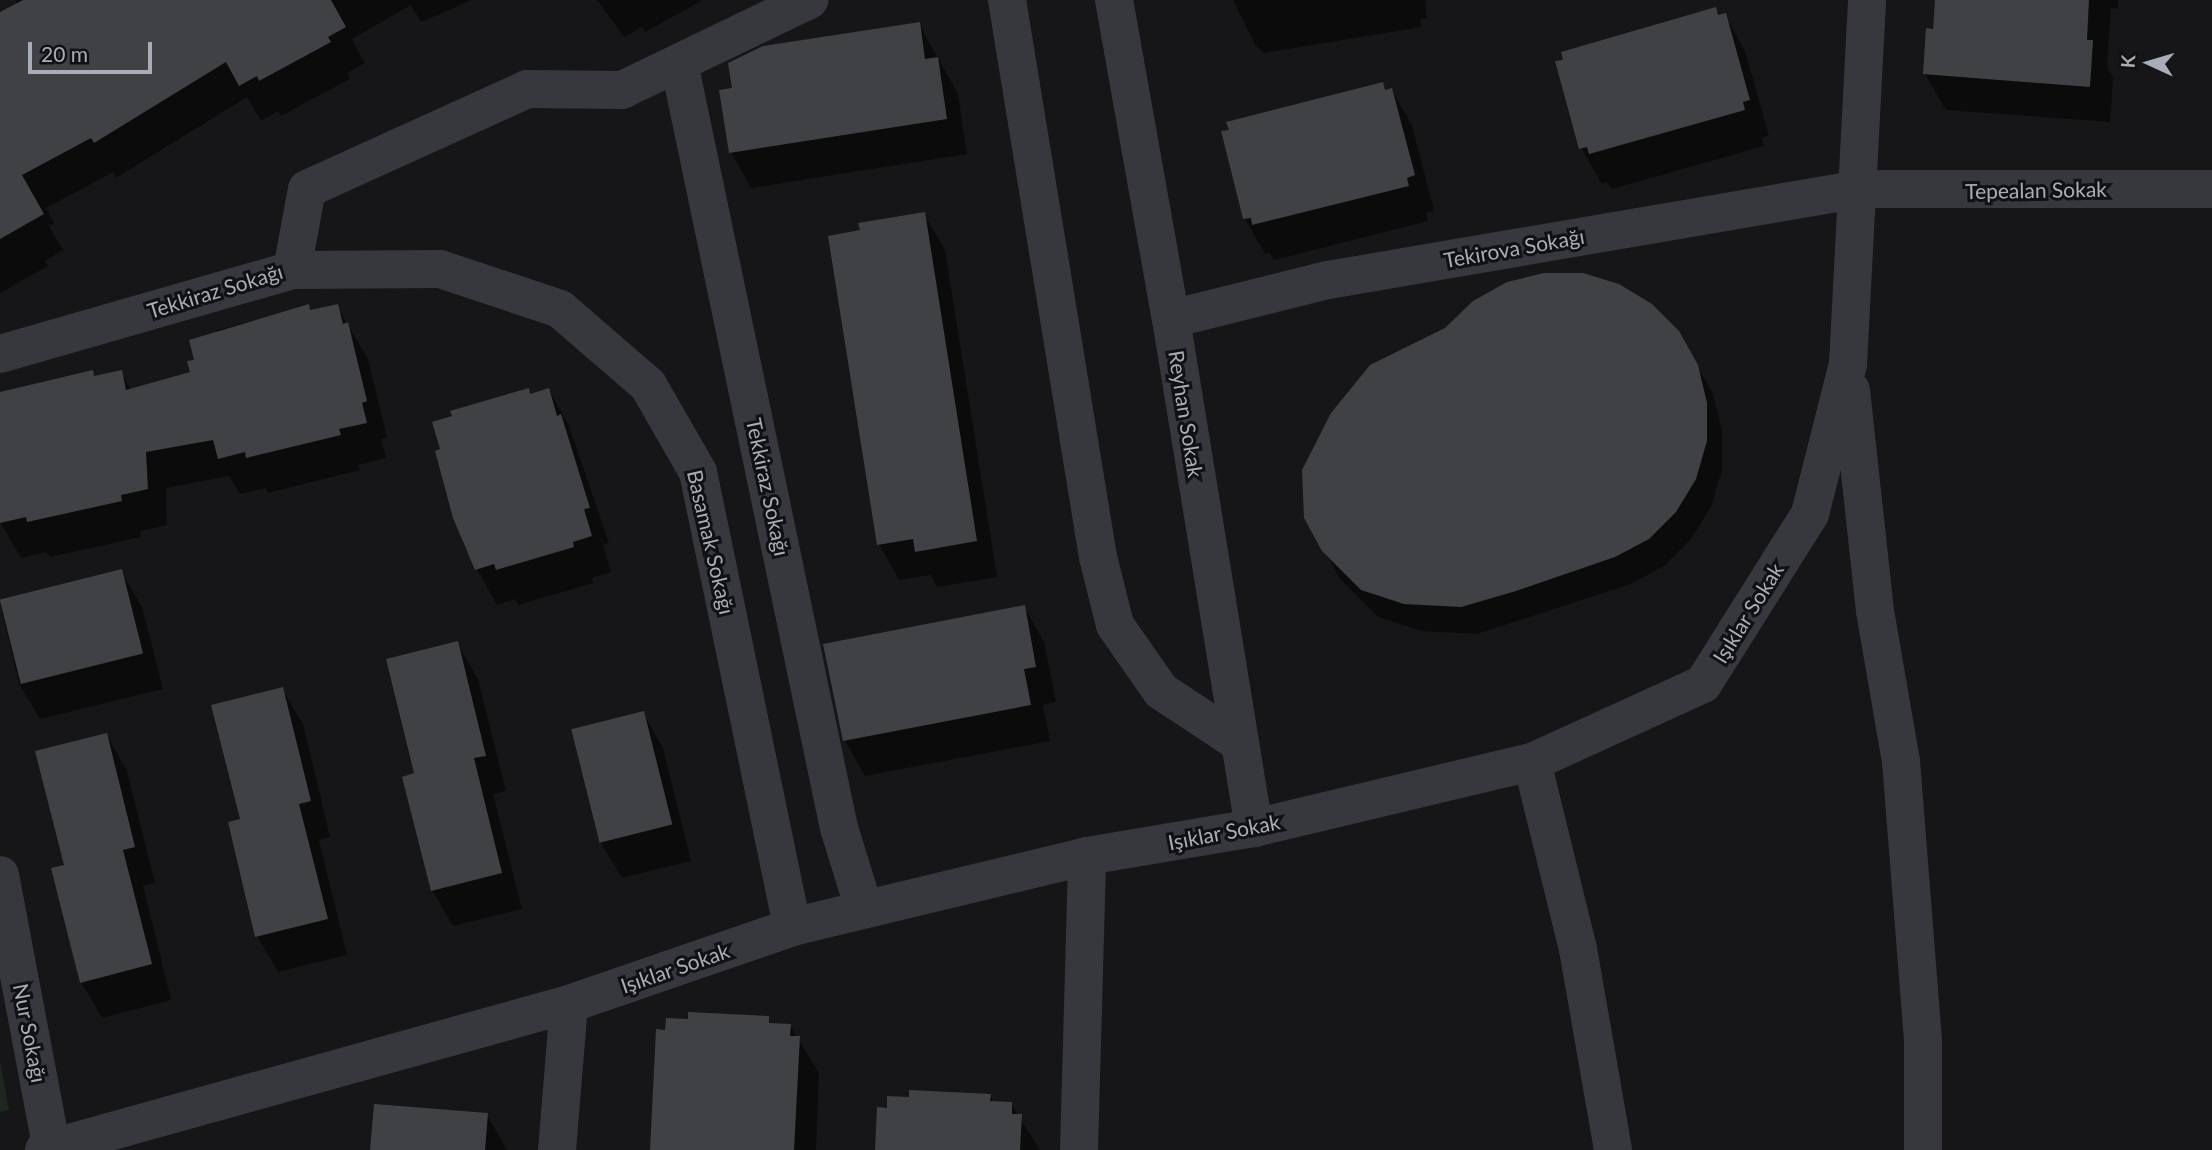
<!DOCTYPE html>
<meta charset="utf-8">
<style>
body{margin:0}
#map{position:relative;width:2212px;height:1150px;overflow:hidden;background:#161618;font-family:Lato,sans-serif}
div>[style]{position:absolute}
[style*='--x']{left:calc(var(--x)*1px);top:calc(var(--y)*1px);width:calc(var(--w)*1px);rotate:calc(var(--a)*1deg)}
.green>*{inset:0;background:#1e261f}
.shadow>*{inset:0;background:#0007}
.building>*{inset:0;background:#404145;transform-origin:0 0}
.minor>*{height:38px;margin:-19px;padding:0 19px;transform-origin:19px;border-radius:19px;background:#37383d}
span{translate:-50% -50%;white-space:nowrap;text-align:center;line-height:1.15;-webkit-text-stroke:6px #111113;paint-order:stroke}
.street-label{font-size:21px;color:#a8adb8}
.north{position:absolute;left:2114px;top:28px;width:70px;height:70px;-webkit-text-stroke:5px #111113;paint-order:stroke;rotate:274deg;font-size:19px;font-weight:700;line-height:28px;text-align:center;color:#a8adb8}
.north::after{content:'';display:block;margin:auto;width:24px;height:32px;background:#a8adb8;clip-path:polygon(50% 0,100% 100%,50% 72%,0 100%)}
.scale{position:absolute;left:28px;top:42px;width:124px;height:32px;box-sizing:border-box;border:4px solid #a8adb8;border-top:0;padding-left:9px;font-size:21px;line-height:24px;white-space:nowrap;color:#a8adb8;-webkit-text-stroke:5px #111113;paint-order:stroke}
</style>
<div id="map">
<div class="green">
<div style="clip-path:polygon(0 1060px,9px 1110px,0 1112px)"></div>
</div>
<div class="shadow">
<div style="clip-path:polygon(17px 0,472px 0,421px 22px,411px 5px,352px 39px,365px 63px,347px 73px,350px 79px,281px 116px,278px 111px,261px 121px,247px 97px,116px 178px,113px 172px,46px 208px,54px 223px,49px 226px,63px 250px,45px 261px,48px 266px,0 293px,0 66px)"></div>
<div style="clip-path:polygon(597px 0,703px 0,645px 32px,642px 27px,624px 37px)"></div>
<div style="clip-path:polygon(1233px 0,1425px 0,1427px 18px,1420px 19px,1421px 27px,1264px 53px,1256px 46px)"></div>
<div style="clip-path:polygon(1937px 0,2118px 0,2118px 9px,2111px 8px,2107px 67px,2113px 78px,2110px 122px,1946px 110px,1925px 74px)"></div>
<div style="clip-path:polygon(1716px 10px,1720px 17px,1725px 15px,1745px 51px,1769px 136px,1762px 138px,1764px 146px,1612px 189px,1607px 182px,1602px 184px,1581px 148px)"></div>
<div style="clip-path:polygon(919px 24px,958px 94px,967px 154px,751px 188px,731px 152px,734px 90px)"></div>
<div style="clip-path:polygon(1382px 84px,1386px 91px,1392px 90px,1412px 125px,1434px 211px,1426px 213px,1428px 221px,1274px 260px,1270px 253px,1265px 254px,1245px 219px)"></div>
<div style="clip-path:polygon(924px 214px,945px 250px,997px 577px,937px 587px,931px 575px,899px 580px,879px 544px,862px 232px)"></div>
<div style="clip-path:polygon(308px 306px,311px 312px,337px 306px,368px 359px,387px 437px,381px 439px,386px 458px,358px 465px,360px 470px,268px 493px,265px 488px,240px 494px,229px 476px,166px 488px,167px 525px,140px 531px,141px 537px,50px 557px,46px 552px,21px 558px,0 522px,0 399px,92px 372px,95px 377px,121px 372px,131px 390px,192px 373px,217px 330px)"></div>
<div style="clip-path:polygon(1678px 332px,1713px 394px,1722px 431px,1722px 470px,1711px 507px,1691px 539px,1664px 566px,1631px 584px,1477px 634px,1421px 631px,1378px 617px,1340px 579px,1324px 550px)"></div>
<div style="clip-path:polygon(528px 390px,531px 396px,549px 390px,569px 426px,609px 543px,603px 545px,611px 572px,592px 578px,593px 583px,518px 605px,515px 599px,497px 605px,463px 544px,437px 452px)"></div>
<div style="clip-path:polygon(121px 571px,142px 607px,163px 689px,40px 719px,19px 684px,0 602px)"></div>
<div style="clip-path:polygon(1024px 607px,1044px 642px,1056px 702px,1043px 705px,1050px 741px,865px 776px,845px 741px,825px 645px)"></div>
<div style="clip-path:polygon(457px 643px,478px 679px,506px 791px,493px 794px,522px 909px,453px 926px,432px 890px,416px 775px)"></div>
<div style="clip-path:polygon(282px 689px,303px 724px,330px 837px,319px 840px,347px 955px,278px 972px,257px 936px,242px 820px)"></div>
<div style="clip-path:polygon(643px 713px,663px 748px,691px 861px,622px 878px,601px 843px)"></div>
<div style="clip-path:polygon(107px 735px,127px 771px,155px 883px,143px 886px,171px 1000px,102px 1018px,81px 982px,66px 867px)"></div>
<div style="clip-path:polygon(768px 1018px,772px 1025px,790px 1026px,819px 1073px,816px 1150px,651px 1150px)"></div>
<div style="clip-path:polygon(989px 1095px,994px 1103px,1011px 1104px,1040px 1150px,877px 1150px,888px 1110px)"></div>
<div style="clip-path:polygon(487px 1115px,507px 1150px,372px 1150px)"></div>
</div>
<div class="building">
<div style="clip-path:polygon(23px 0,331px 0,346px 27px,328px 37px,331px 42px,259px 81px,257px 76px,239px 86px,226px 62px,94px 143px,91px 138px,22px 175px,44px 214px,0 239px,0 12px)"></div>
<div style="clip-path:polygon(1935px 0,2089px 0,2087px 40px,2093px 40px,2090px 87px,1923px 74px,1926px 28px,1933px 29px)"></div>
<div style="clip-path:polygon(1716px 7px,1718px 15px,1726px 13px,1750px 100px,1743px 102px,1745px 110px,1589px 154px,1587px 147px,1579px 149px,1555px 61px,1563px 60px,1561px 52px)"></div>
<div style="clip-path:polygon(920px 22px,925px 59px,938px 57px,947px 119px,729px 153px,719px 90px,732px 88px,728px 63px,763px 46px)"></div>
<div style="clip-path:polygon(1383px 82px,1385px 90px,1392px 88px,1415px 175px,1407px 178px,1409px 186px,1252px 225px,1251px 218px,1243px 219px,1221px 131px,1229px 130px,1226px 122px)"></div>
<div style="clip-path:polygon(925px 212px,977px 541px,915px 552px,913px 539px,877px 545px,828px 236px,860px 230px,858px 223px)"></div>
<div style="clip-path:polygon(1544px 273px,1583px 273px,1619px 284px,1652px 304px,1679px 331px,1698px 365px,1707px 403px,1707px 441px,1696px 479px,1676px 512px,1649px 539px,1615px 557px,1516px 591px,1461px 607px,1404px 604px,1361px 590px,1322px 551px,1304px 518px,1302px 470px,1331px 413px,1370px 365px,1445px 328px,1473px 301px,1507px 282px)"></div>
<div style="clip-path:polygon(309px 304px,310px 310px,338px 304px,343px 324px,348px 322px,367px 401px,362px 403px,367px 423px,339px 429px,341px 435px,246px 458px,245px 452px,218px 459px,213px 440px,146px 452px,148px 489px,121px 495px,122px 501px,27px 522px,26px 517px,0 523px,0 392px,93px 370px,94px 376px,122px 370px,126px 390px,190px 372px,187px 361px,194px 360px,189px 340px)"></div>
<div style="clip-path:polygon(529px 388px,530px 394px,549px 388px,557px 416px,561px 414px,590px 508px,584px 509px,592px 536px,573px 542px,574px 547px,496px 570px,494px 564px,475px 570px,453px 518px,435px 451px,440px 449px,432px 422px,452px 416px,450px 411px)"></div>
<div style="left:122px;top:569px;width:87px;height:126px;rotate:76deg"></div>
<div style="clip-path:polygon(1025px 605px,1036px 667px,1024px 669px,1031px 705px,843px 741px,823px 644px)"></div>
<div style="clip-path:polygon(458px 641px,486px 756px,474px 758px,502px 873px,431px 891px,402px 777px,414px 773px,386px 659px)"></div>
<div style="clip-path:polygon(283px 687px,311px 801px,299px 804px,328px 919px,255px 937px,228px 822px,240px 819px,211px 705px)"></div>
<div style="left:644px;top:711px;width:117px;height:75px;rotate:76deg"></div>
<div style="clip-path:polygon(107px 733px,135px 847px,123px 850px,152px 964px,80px 983px,51px 868px,64px 865px,35px 751px)"></div>
<div style="clip-path:polygon(688px 1012px,769px 1016px,769px 1023px,791px 1024px,790px 1036px,800px 1036px,794px 1150px,650px 1150px,656px 1029px,665px 1030px,666px 1018px,688px 1019px)"></div>
<div style="clip-path:polygon(909px 1090px,991px 1094px,990px 1101px,1012px 1102px,1012px 1114px,1022px 1114px,1020px 1150px,875px 1150px,877px 1107px,887px 1108px,887px 1096px,909px 1097px)"></div>
<div style="clip-path:polygon(374px 1104px,488px 1113px,485px 1150px,370px 1150px)"></div>
</div>
<div class="minor">
<div style="--x:1007;--y:0;--w:564;--a:80.72"></div>
<div style="--x:1098;--y:557;--w:70;--a:76"></div>
<div style="--x:1115;--y:625;--w:80;--a:55.1"></div>
<div style="--x:1161;--y:691;--w:95;--a:33.4"></div>
<div style="--x:1114;--y:0;--w:324;--a:79.9"></div>
<div style="--x:1171;--y:319;--w:516;--a:80.74"></div>
<div style="--x:679;--y:63;--w:782;--a:78.19"></div>
<div style="--x:839;--y:828;--w:85;--a:72.8"></div>
<div style="--x:292;--y:270;--w:148;--a:-0.4"></div>
<div style="--x:440;--y:269;--w:126;--a:18.4"></div>
<div style="--x:560;--y:309;--w:116;--a:40.8"></div>
<div style="--x:648;--y:385;--w:100;--a:60.1"></div>
<div style="--x:698;--y:472;--w:465;--a:78.3"></div>
<div style="--x:1171;--y:319;--w:162;--a:-14"></div>
<div style="--x:1328;--y:280;--w:540;--a:-9.71"></div>
<div style="--x:1860;--y:189;--w:352;--a:0"></div>
<div style="--x:0;--y:354;--w:304;--a:-16"></div>
<div style="--x:292;--y:270;--w:82;--a:-79.5"></div>
<div style="--x:307;--y:189;--w:242;--a:-24.4"></div>
<div style="--x:527;--y:89;--w:95;--a:0.6"></div>
<div style="--x:622;--y:90;--w:208;--a:-25.7"></div>
<div style="--x:1851;--y:390;--w:222;--a:83.8"></div>
<div style="--x:1875;--y:611;--w:152;--a:80.2"></div>
<div style="--x:1901;--y:761;--w:280;--a:85.5"></div>
<div style="--x:1923;--y:1040;--w:110;--a:90"></div>
<div style="--x:1532;--y:762;--w:193;--a:76.2"></div>
<div style="--x:1578;--y:949;--w:204;--a:80.1"></div>
<div style="--x:0;--y:875;--w:280;--a:79.3"></div>
<div style="--x:44;--y:1150;--w:545;--a:-15.54"></div>
<div style="--x:569;--y:1004;--w:236;--a:-19"></div>
<div style="--x:792;--y:927;--w:303;--a:-13.5"></div>
<div style="--x:1087;--y:856;--w:169;--a:-9.5"></div>
<div style="--x:1254;--y:828;--w:286;--a:-13.4"></div>
<div style="--x:1532;--y:762;--w:188;--a:-24.5"></div>
<div style="--x:1703;--y:684;--w:201;--a:-57.8"></div>
<div style="--x:1810;--y:514;--w:155;--a:-75.8"></div>
<div style="--x:1848;--y:364;--w:364;--a:-87"></div>
<div style="--x:557;--y:1150;--w:146;--a:-85.3"></div>
<div style="--x:1079;--y:1150;--w:294;--a:-88.4"></div>
</div>
<div class="street-label">
<span style="left:2036px;top:190px;rotate:-1deg">Tepealan Sokak</span>
<span style="left:1514px;top:248px;rotate:-10deg">Tekirova Sokağı</span>
<span style="left:215px;top:291px;rotate:-17deg">Tekkiraz Sokağı</span>
<span style="left:1186px;top:414px;rotate:81deg">Reyhan Sokak</span>
<span style="left:768px;top:487px;rotate:78deg">Tekkiraz Sokağı</span>
<span style="left:711px;top:542px;rotate:77deg">Basamak Sokağı</span>
<span style="left:1748px;top:613px;rotate:-58deg">Işıklar Sokak</span>
<span style="left:1224px;top:832px;rotate:-11deg">Işıklar Sokak</span>
<span style="left:675px;top:968px;rotate:-19deg">Işıklar Sokak</span>
<span style="left:30px;top:1033px;rotate:79deg">Nur Sokağı</span>
</div>
<div class="north">K</div>
<div class="scale">20 m</div>
</div>
